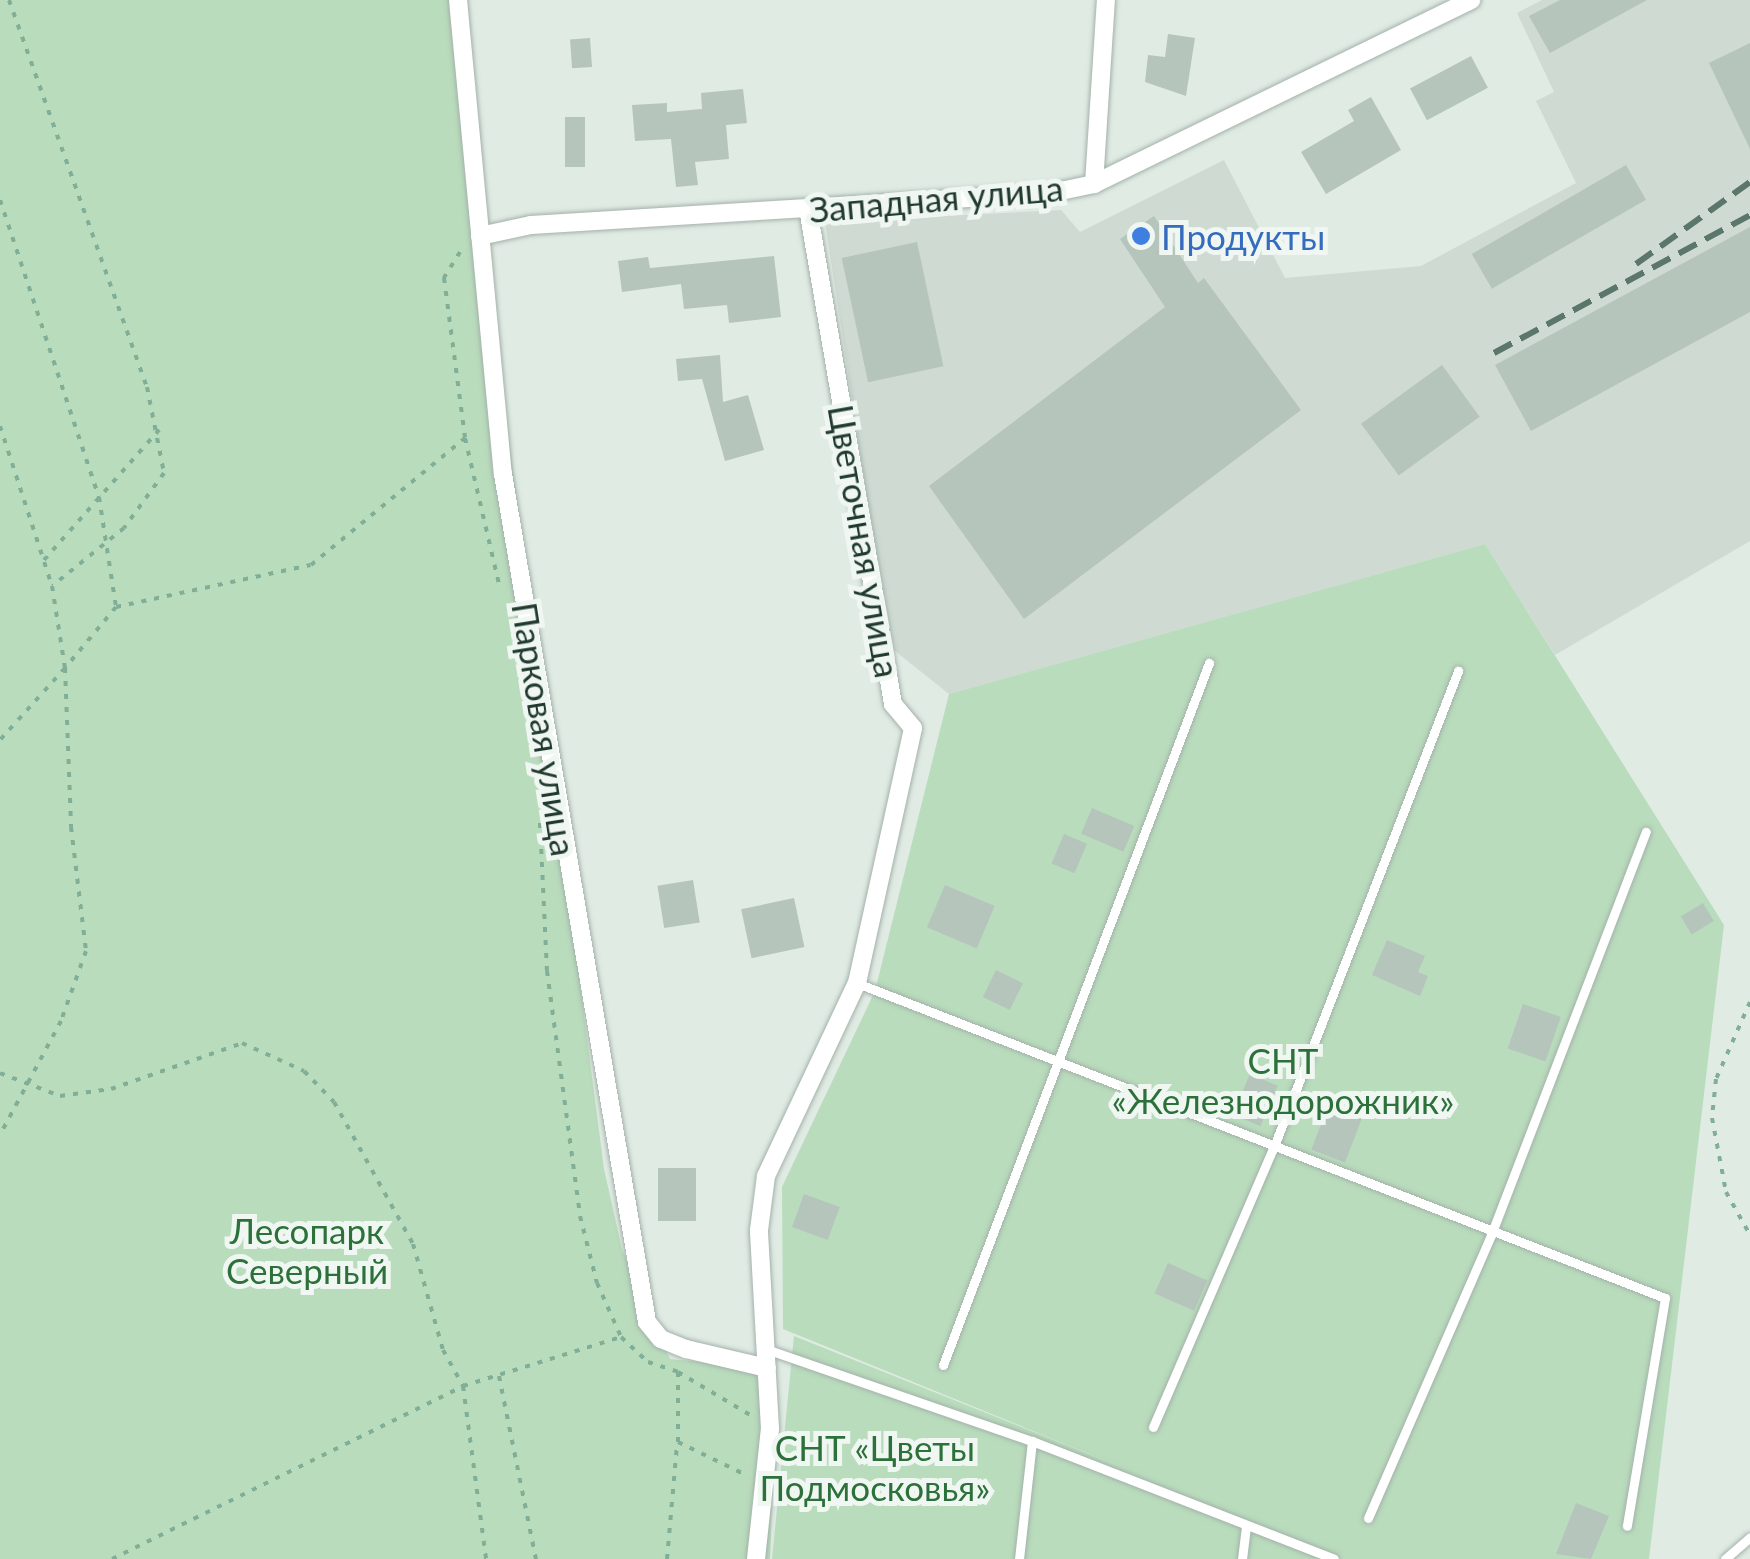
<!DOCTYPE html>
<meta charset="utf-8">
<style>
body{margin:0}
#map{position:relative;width:1750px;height:1559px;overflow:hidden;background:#e0ebe4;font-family:Lato,sans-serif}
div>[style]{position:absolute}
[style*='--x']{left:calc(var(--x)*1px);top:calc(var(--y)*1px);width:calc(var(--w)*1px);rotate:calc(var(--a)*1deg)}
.built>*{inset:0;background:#cedad2}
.green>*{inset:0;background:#b9dcbc}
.building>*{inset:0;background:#b5c5bc;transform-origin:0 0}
.path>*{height:4px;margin-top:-2px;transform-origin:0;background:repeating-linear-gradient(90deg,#81ae97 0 5px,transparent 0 13px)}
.roads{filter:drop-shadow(0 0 2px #a3b2aa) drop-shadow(0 0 2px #a3b2aa)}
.service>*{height:9px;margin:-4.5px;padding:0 4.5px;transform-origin:4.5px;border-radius:4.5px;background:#fff}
.minor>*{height:18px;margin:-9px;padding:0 9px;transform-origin:9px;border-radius:9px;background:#fff}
.rail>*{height:6px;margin-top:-3px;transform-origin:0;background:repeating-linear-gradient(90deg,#5b766a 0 20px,transparent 0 30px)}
.dots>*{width:28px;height:28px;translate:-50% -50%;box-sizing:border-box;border:5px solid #f0f7f2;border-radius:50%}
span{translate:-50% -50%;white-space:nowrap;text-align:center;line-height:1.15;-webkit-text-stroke:10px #f0f7f2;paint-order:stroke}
.street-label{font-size:35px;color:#213a2f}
.shop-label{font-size:35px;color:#366cbe}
.left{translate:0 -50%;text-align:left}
.park-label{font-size:35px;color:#2c713a}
</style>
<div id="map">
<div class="built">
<div style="clip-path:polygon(1542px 0,1750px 0,1750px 541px,1555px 655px,1485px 544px,949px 694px,890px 647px,825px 222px,1061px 210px,1080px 232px,1224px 160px,1285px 278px,1421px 266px,1576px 183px,1536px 101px,1554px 92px,1517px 13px)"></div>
</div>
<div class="green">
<div style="clip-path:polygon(0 0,452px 0,604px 1169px,622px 1249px,670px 1359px,748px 1367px,767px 1387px,775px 1417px,770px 1559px,0 1559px)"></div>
<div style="clip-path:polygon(1485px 544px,1724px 925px,1649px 1559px,772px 1559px,794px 1336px,1139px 1474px,783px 1329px,782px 1187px,875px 991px,949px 694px)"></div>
</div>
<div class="building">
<div style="clip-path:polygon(1560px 0,1647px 0,1550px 53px,1529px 16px)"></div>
<div style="clip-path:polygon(1168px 34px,1195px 38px,1186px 96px,1145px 82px,1148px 55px,1165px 57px)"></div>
<div style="left:590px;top:38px;width:29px;height:20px;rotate:86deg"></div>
<div style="clip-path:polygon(1750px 43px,1750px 149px,1709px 63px)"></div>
<div style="left:1471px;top:56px;width:36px;height:69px;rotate:62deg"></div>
<div style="clip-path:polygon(743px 89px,747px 123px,726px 125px,729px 159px,695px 162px,698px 185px,676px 187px,671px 139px,635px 141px,632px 105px,667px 103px,667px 112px,702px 109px,701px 93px)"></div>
<div style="clip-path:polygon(1371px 97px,1401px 150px,1326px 194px,1301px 152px,1354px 121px,1348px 110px)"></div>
<div style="left:565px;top:117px;width:20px;height:50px"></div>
<div style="left:1626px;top:165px;width:40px;height:178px;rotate:60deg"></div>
<div style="clip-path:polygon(1154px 216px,1198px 283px,1204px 278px,1301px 410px,1024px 619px,929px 486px,1165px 307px,1120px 239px)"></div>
<div style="clip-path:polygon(1750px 227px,1750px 312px,1531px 431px,1495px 365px)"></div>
<div style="left:917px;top:242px;width:127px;height:77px;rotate:78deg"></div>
<div style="clip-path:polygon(774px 256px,781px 317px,729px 323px,727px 305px,684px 309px,681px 284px,622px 292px,618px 261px,648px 257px,650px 268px)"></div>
<div style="clip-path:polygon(720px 355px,723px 402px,748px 395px,764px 450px,725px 461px,702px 379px,678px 381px,676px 359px)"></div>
<div style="left:1442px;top:365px;width:64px;height:100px;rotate:54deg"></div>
<div style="left:1092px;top:808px;width:46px;height:28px;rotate:23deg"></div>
<div style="left:1064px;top:834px;width:25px;height:32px;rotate:23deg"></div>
<div style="left:693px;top:880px;width:43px;height:36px;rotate:81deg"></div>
<div style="left:945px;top:885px;width:54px;height:46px;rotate:23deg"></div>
<div style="left:794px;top:898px;width:50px;height:54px;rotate:78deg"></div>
<div style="left:1703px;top:903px;width:21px;height:26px;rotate:59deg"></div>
<div style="clip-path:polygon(1387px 940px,1425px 956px,1418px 972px,1428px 976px,1420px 996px,1372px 975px)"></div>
<div style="left:996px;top:970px;width:30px;height:30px;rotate:26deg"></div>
<div style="left:1523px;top:1004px;width:40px;height:47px;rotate:19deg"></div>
<div style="left:1250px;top:1074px;width:30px;height:44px;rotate:23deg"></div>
<div style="left:1330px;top:1101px;width:36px;height:52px;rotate:21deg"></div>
<div style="left:658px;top:1168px;width:38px;height:53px"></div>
<div style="left:804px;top:1194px;width:38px;height:35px;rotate:20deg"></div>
<div style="left:1168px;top:1263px;width:43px;height:33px;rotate:24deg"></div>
<div style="clip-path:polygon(1576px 1503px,1609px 1516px,1591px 1559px,1556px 1554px)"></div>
</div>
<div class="path">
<div style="--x:9;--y:0;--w:411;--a:70.4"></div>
<div style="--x:147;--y:387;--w:88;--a:78.8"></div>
<div style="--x:164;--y:473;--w:68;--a:126"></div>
<div style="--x:124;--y:528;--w:92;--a:141.1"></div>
<div style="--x:0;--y:200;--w:313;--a:71.6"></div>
<div style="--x:99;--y:497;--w:111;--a:81.2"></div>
<div style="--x:116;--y:607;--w:80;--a:129.9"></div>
<div style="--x:65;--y:668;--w:159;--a:87.8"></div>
<div style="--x:71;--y:827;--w:125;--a:83.1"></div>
<div style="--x:86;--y:951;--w:74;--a:109.7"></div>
<div style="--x:61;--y:1021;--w:129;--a:118.2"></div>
<div style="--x:460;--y:252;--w:31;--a:122"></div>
<div style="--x:444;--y:278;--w:161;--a:82.5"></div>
<div style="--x:465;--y:438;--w:154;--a:76.9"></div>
<div style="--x:0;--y:426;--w:168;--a:72"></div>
<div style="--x:52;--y:586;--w:83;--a:81"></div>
<div style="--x:65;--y:668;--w:97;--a:132.1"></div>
<div style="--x:44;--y:560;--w:175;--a:-48.5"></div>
<div style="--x:116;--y:607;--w:199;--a:-12.2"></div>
<div style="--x:311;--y:565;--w:200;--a:-39.5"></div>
<div style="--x:540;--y:823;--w:148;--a:87.3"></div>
<div style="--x:547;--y:971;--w:247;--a:82.3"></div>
<div style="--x:580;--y:1216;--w:69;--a:75.8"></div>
<div style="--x:597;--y:1283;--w:59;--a:66"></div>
<div style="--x:621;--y:1337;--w:37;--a:43"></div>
<div style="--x:648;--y:1362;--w:32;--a:18"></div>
<div style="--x:678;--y:1372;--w:84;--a:30.8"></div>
<div style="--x:1750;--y:1002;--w:84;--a:113.8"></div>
<div style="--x:1716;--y:1079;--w:39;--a:96"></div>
<div style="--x:1712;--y:1118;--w:75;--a:79.3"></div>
<div style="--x:1726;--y:1192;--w:49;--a:60.8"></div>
<div style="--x:0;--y:1073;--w:64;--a:21"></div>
<div style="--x:60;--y:1096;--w:51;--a:-7.8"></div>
<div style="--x:111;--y:1089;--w:139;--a:-19.3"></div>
<div style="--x:242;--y:1043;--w:68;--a:24.3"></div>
<div style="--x:304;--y:1071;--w:43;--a:45.9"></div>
<div style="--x:334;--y:1102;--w:162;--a:60.9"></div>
<div style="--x:413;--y:1244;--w:110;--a:74.2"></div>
<div style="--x:443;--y:1350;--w:41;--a:60.9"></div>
<div style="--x:463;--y:1386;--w:175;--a:82.4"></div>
<div style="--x:678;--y:1372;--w:70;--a:90"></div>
<div style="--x:678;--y:1442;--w:73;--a:25.9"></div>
<div style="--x:499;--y:1376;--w:187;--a:78.6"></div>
<div style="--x:112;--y:1559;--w:391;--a:-26.2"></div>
<div style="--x:463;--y:1386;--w:165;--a:-17.2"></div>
<div style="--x:667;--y:1559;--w:115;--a:-85"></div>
</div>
<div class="roads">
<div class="service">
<div style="--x:857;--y:983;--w:867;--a:21.3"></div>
<div style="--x:1665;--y:1298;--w:231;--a:99.5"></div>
<div style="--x:766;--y:1349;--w:281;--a:19.1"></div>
<div style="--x:1032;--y:1441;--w:324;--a:21.3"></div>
<div style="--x:943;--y:1365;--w:751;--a:-69.25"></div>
<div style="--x:1153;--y:1427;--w:303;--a:-66.7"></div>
<div style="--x:1273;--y:1149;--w:513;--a:-68.84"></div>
<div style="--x:1368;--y:1518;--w:309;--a:-66.5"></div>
<div style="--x:1491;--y:1235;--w:432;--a:-69"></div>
<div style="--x:1019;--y:1559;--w:119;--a:-83.7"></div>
<div style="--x:1242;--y:1559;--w:31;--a:-83"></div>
<div style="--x:1725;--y:1559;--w:33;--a:-41"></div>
</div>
<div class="minor">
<div style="--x:458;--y:0;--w:476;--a:84.6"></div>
<div style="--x:503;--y:474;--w:860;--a:80.36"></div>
<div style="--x:647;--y:1322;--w:22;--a:51"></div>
<div style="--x:661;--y:1339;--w:27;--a:22"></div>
<div style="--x:686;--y:1349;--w:83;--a:13.2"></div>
<div style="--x:1094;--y:184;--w:184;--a:-86.3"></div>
<div style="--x:480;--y:236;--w:52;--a:-12.2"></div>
<div style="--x:531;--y:225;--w:521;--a:-3.52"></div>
<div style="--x:1051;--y:193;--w:44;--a:-11.8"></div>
<div style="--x:1094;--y:184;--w:420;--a:-26"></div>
<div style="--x:756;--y:1559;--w:131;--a:-83.9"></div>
<div style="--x:770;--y:1429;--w:199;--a:-93.2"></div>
<div style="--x:759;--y:1230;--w:54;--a:-82.6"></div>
<div style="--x:766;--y:1176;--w:213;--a:-64.8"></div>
<div style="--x:857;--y:983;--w:261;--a:-77.6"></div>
<div style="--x:913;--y:728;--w:31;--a:-130"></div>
<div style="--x:893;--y:704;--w:502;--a:-99.74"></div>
</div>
</div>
<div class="rail">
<div style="--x:1636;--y:264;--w:140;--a:-35.7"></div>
<div style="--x:1494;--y:353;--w:291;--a:-28.3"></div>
</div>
<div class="dots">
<div style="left:1141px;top:236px;background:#3f7fe0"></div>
</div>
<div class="street-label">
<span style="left:936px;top:198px;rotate:-5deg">Западная улица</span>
<span style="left:865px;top:541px;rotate:80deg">Цветочная улица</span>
<span style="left:545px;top:729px;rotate:81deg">Парковая улица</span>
</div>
<div class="shop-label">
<span class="left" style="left:1161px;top:236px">Продукты</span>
</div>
<div class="park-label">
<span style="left:1283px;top:1080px">СНТ<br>«Железнодорожник»</span>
<span style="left:307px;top:1250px">Лесопарк<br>Северный</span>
<span style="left:875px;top:1467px">СНТ «Цветы<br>Подмосковья»</span>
</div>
</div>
